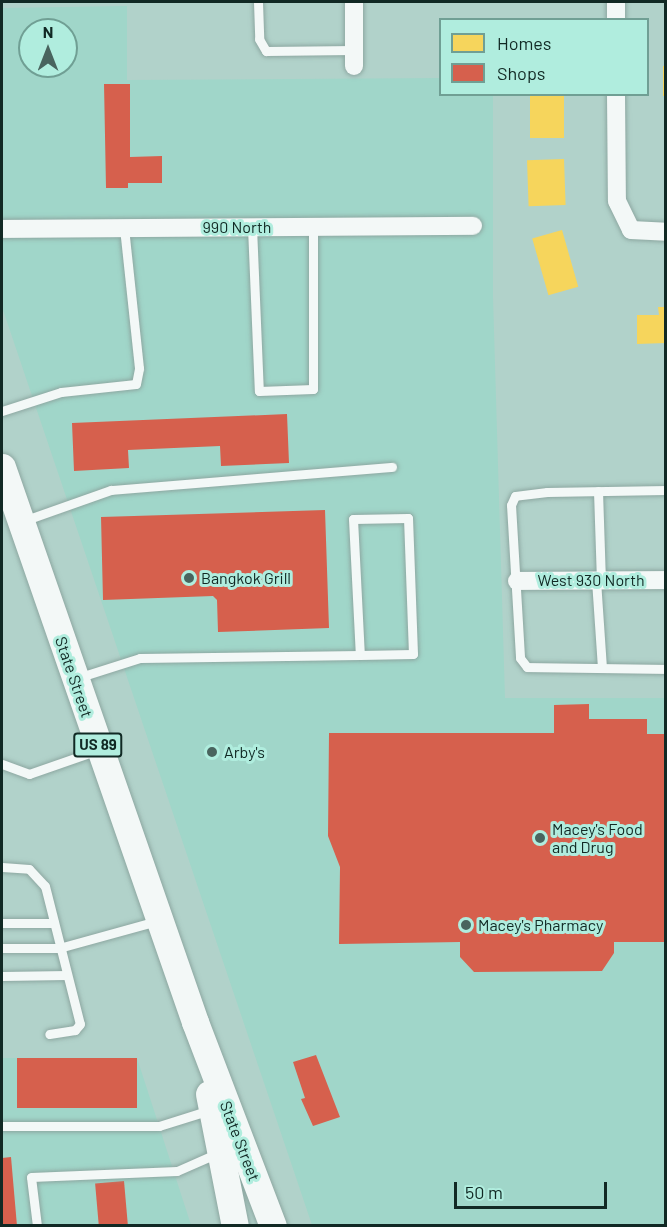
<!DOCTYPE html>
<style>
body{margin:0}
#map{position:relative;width:667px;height:1227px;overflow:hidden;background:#b1d2ca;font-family:Barlow,sans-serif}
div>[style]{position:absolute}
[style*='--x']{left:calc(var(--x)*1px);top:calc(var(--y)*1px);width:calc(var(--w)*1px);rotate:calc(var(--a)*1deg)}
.built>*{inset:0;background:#a0d6c9}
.homes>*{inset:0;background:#f6d55c;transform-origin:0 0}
.shops>*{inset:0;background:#d6604d;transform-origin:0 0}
.roads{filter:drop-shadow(0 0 2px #8da7a1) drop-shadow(0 0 2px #8da7a1)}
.lane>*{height:9px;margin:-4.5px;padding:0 4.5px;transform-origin:4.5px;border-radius:4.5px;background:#f3f8f7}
.street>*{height:18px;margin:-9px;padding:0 9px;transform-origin:9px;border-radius:9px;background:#f3f8f7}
.primary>*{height:27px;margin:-13.5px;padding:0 13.5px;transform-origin:13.5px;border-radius:13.5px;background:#f3f8f7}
.dots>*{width:16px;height:16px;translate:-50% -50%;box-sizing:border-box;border:3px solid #b0edde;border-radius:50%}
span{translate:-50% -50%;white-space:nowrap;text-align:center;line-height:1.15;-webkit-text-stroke:6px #b0edde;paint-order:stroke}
.shield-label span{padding:2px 4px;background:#b0edde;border:2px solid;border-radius:4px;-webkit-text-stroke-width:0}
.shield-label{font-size:15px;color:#112924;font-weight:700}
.street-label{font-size:16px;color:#112924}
.poi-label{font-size:16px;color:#112924}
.left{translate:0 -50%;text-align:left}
.frame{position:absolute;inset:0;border:3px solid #112924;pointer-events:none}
.legend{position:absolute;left:439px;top:18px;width:210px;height:78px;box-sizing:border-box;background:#b0edde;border:2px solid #709f94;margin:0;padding:8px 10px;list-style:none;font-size:18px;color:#112924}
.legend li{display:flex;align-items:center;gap:12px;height:30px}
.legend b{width:30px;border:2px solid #709f94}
.north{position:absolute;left:18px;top:18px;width:60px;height:60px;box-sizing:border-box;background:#b0edde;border:2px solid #709f94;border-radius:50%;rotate:0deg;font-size:16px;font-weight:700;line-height:24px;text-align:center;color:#112924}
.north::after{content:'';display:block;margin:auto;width:21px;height:27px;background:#49645e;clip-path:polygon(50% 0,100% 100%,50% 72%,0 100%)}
.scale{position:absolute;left:454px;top:1182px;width:153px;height:27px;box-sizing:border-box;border:3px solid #112924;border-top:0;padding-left:8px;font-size:18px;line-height:21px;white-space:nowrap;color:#112924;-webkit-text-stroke:4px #b0edde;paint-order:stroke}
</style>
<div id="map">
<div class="built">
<div style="clip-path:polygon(evenodd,127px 6px,127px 80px,440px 78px,440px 94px,493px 95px,493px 297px,505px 698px,665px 698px,665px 1225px,312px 1225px,2px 307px,2px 8px,127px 6px,30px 30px,66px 30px,66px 66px,30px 66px,30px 30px)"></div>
<div style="clip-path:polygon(2px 1058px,137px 1058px,191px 1225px,2px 1225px)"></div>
</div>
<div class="homes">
<div style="left:663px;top:66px;width:3px;height:30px"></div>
<div style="left:530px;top:94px;width:34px;height:44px"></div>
<div style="left:564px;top:159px;width:46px;height:37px;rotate:88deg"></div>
<div style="left:562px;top:230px;width:59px;height:31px;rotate:74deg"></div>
<div style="clip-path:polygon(658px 307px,666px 307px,666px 343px,637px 344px,637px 315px,659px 315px)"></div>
</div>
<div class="shops">
<div style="clip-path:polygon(104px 84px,130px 84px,130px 157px,162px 156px,162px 183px,128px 183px,128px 188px,106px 188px)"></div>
<div style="clip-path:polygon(287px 414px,289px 463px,221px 466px,220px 446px,128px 450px,129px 468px,74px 471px,72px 423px)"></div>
<div style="clip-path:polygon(325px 510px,329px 628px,218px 632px,217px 600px,213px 596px,103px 600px,101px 517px)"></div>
<div style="clip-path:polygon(589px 704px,589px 719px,647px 719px,647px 734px,666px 734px,666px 942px,614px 942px,614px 953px,602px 971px,474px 972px,460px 957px,460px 942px,339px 944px,340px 867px,328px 836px,329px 733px,554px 733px,554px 705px)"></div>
<div style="clip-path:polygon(316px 1055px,340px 1117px,313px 1126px,301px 1099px,305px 1098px,293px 1062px)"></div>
<div style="left:17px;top:1058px;width:120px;height:50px"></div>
<div style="clip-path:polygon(11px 1157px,17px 1226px,2px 1226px,2px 1158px)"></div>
<div style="left:124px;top:1181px;width:45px;height:29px;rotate:85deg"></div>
</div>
<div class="roads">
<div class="lane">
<div style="--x:258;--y:2;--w:37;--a:88"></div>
<div style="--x:259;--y:39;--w:14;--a:60"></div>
<div style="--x:266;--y:51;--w:88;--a:-0.7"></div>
<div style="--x:252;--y:227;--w:164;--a:87.6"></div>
<div style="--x:259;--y:391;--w:54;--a:-2.1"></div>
<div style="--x:313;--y:389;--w:162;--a:-90"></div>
<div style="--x:2;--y:411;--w:62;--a:-17.9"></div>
<div style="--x:61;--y:392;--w:75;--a:-6.1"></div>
<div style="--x:136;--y:384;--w:16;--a:-79"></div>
<div style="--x:139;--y:368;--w:141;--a:-96.1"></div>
<div style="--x:666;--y:490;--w:119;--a:179"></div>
<div style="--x:547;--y:492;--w:32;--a:173"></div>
<div style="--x:515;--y:496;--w:10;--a:114"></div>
<div style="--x:511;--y:505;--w:153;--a:86.6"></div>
<div style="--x:520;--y:658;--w:11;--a:52"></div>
<div style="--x:527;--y:667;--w:139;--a:0.8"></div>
<div style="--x:598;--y:491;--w:89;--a:88.1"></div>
<div style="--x:23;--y:521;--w:93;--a:-19.4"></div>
<div style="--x:111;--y:490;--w:282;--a:-4.7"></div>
<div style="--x:596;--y:580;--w:88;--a:86.1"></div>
<div style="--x:77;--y:678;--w:66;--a:-17.6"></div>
<div style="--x:140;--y:658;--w:220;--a:-0.8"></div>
<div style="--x:360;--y:655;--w:53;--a:-1.1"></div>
<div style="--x:413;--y:654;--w:136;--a:-92.1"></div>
<div style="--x:408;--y:518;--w:55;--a:179"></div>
<div style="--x:353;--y:519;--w:136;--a:87.1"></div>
<div style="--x:2;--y:764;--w:29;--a:20"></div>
<div style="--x:29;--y:774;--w:73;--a:-19.2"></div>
<div style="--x:2;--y:867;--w:27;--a:4"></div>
<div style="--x:29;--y:869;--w:23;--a:47"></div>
<div style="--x:45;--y:886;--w:142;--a:75.8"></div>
<div style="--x:80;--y:1024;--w:8;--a:130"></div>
<div style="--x:75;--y:1030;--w:26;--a:171"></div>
<div style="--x:2;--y:923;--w:52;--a:0"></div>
<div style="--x:2;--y:948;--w:57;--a:0"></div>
<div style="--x:59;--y:948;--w:102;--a:-15.4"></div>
<div style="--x:2;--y:976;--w:65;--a:-0.9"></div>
<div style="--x:2;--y:1126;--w:157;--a:0"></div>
<div style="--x:159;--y:1126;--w:53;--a:-17.4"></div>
<div style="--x:37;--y:1226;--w:49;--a:-97"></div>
<div style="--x:31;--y:1177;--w:146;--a:-2.4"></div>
<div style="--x:177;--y:1171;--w:45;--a:-23.7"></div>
</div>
<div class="street">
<div style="--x:354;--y:2;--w:64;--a:90"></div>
<div style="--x:616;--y:2;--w:18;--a:90"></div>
<div style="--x:616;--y:94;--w:107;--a:89.5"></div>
<div style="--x:617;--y:201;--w:32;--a:64"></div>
<div style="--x:631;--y:230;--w:35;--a:3"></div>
<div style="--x:2;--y:229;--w:471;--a:-0.4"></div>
<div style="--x:517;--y:581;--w:149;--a:-0.4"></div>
</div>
<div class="primary">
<div style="--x:2;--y:467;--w:588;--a:70.82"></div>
<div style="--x:195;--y:1022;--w:218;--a:69.1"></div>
<div style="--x:209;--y:1094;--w:135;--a:78.9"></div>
</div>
</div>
<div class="dots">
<div style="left:189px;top:578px;background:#49645e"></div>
<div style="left:212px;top:752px;background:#49645e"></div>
<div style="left:540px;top:838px;background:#49645e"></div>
<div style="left:466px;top:925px;background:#49645e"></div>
</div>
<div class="shield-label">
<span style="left:98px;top:745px">US 89</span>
</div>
<div class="street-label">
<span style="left:237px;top:227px">990 North</span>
<span style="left:591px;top:580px">West 930 North</span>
<span style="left:74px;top:677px;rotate:71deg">State Street</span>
<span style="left:240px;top:1141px;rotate:69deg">State Street</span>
</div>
<div class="poi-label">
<span class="left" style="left:201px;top:578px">Bangkok Grill</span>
<span class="left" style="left:224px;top:752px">Arby's</span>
<span class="left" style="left:552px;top:838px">Macey's Food<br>and Drug</span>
<span class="left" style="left:478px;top:925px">Macey's Pharmacy</span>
</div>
<div class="frame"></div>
<ul class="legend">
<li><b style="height:16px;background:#f6d55c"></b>Homes</li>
<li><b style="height:16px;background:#d6604d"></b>Shops</li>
</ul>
<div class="north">N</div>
<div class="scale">50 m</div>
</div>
